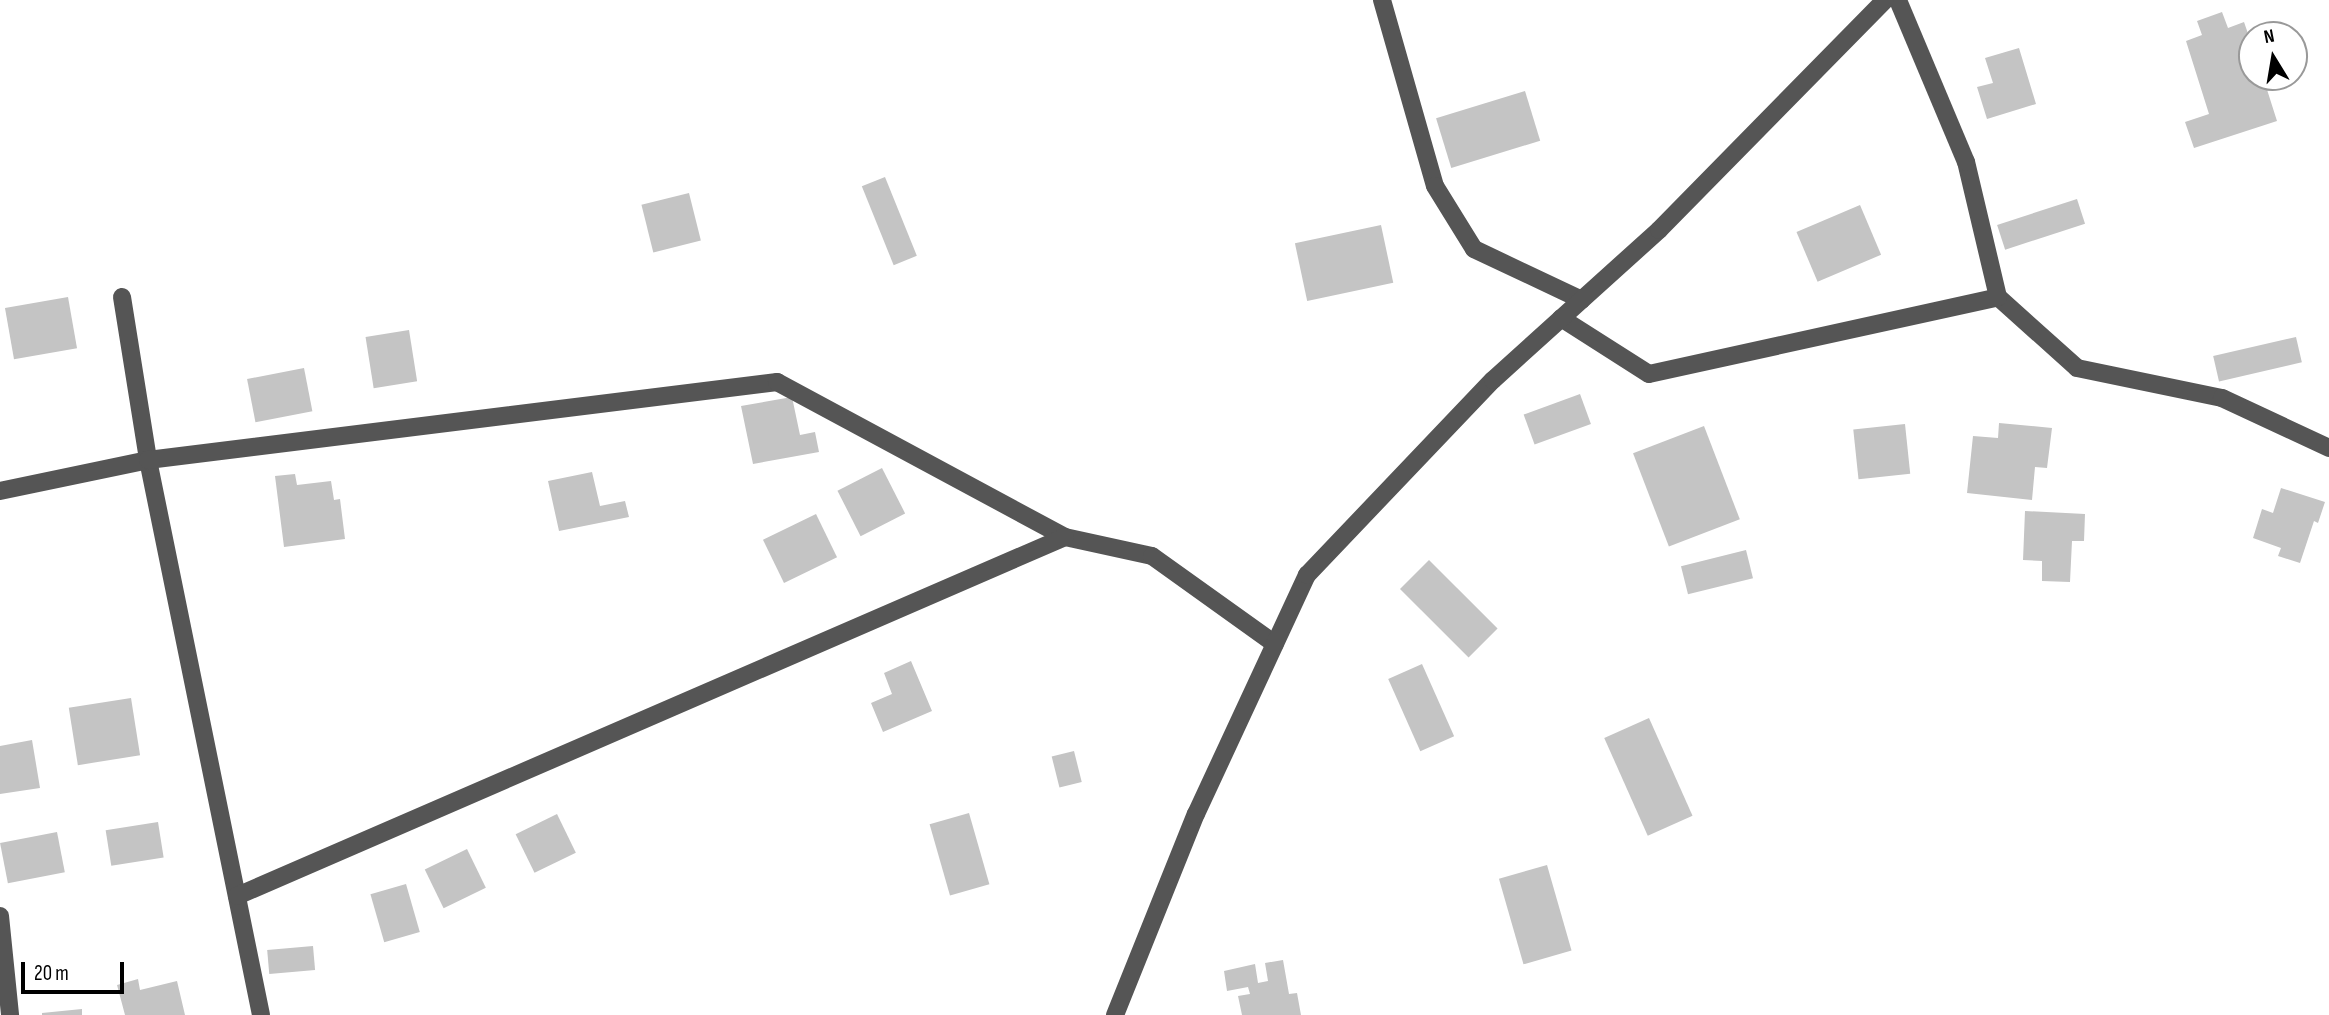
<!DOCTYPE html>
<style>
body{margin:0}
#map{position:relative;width:2329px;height:1015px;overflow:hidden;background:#fff;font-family:"Sofia Sans Condensed",sans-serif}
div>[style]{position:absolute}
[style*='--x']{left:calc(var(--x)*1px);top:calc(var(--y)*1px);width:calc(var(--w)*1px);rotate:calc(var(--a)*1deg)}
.building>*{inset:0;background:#c4c4c4;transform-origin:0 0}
.minor>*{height:18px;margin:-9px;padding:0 9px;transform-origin:9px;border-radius:9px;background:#555}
span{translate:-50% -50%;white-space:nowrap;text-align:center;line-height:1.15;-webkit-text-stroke:5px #fff;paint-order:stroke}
.north{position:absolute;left:2238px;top:21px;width:70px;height:70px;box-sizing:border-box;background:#fff;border:2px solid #999;border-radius:50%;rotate:349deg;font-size:19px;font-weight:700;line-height:28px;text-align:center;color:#000}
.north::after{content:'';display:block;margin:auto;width:24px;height:32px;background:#000;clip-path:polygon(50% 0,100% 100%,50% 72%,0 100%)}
.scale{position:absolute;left:21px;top:962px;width:103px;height:32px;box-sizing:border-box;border:4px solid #000;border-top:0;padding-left:9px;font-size:21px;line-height:24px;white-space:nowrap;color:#000;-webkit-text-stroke:5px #fff;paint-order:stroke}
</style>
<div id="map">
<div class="building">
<div style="clip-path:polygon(2222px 12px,2228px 28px,2244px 22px,2252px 45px,2252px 77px,2263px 77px,2277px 121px,2194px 148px,2185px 122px,2209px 114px,2186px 41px,2202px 35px,2197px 21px)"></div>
<div style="clip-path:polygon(2019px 48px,2036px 104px,1987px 119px,1977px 87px,1993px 83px,1985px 58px)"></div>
<div style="left:1525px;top:91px;width:52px;height:93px;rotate:73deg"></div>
<div style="left:885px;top:177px;width:85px;height:25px;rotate:68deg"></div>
<div style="left:689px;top:193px;width:49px;height:49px;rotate:76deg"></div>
<div style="left:2077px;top:199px;width:26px;height:84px;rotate:72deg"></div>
<div style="left:1860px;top:205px;width:54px;height:69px;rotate:67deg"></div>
<div style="left:1381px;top:225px;width:59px;height:88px;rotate:78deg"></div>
<div style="left:68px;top:297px;width:52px;height:64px;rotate:80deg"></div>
<div style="left:409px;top:330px;width:52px;height:44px;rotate:81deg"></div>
<div style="left:2296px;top:337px;width:26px;height:85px;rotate:77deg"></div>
<div style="left:304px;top:368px;width:44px;height:58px;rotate:79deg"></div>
<div style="left:1580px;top:394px;width:32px;height:60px;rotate:70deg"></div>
<div style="clip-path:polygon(792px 397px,800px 435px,815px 432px,819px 452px,753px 464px,741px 406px)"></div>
<div style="clip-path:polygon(1999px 423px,2052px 428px,2047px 468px,2035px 467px,2032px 500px,1967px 493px,1973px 436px,1998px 438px)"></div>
<div style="left:1905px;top:424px;width:50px;height:52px;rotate:84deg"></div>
<div style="left:1704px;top:426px;width:100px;height:76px;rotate:69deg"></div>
<div style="left:882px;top:468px;width:51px;height:50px;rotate:63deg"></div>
<div style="clip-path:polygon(592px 472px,600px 506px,625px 501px,629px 517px,559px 531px,548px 481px)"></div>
<div style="clip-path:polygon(295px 474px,297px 485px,331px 481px,334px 500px,340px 499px,345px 539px,284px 547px,275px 476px)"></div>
<div style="clip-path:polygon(2281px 488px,2325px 502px,2318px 523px,2314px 521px,2300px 563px,2278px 556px,2281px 548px,2253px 538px,2262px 509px,2273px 513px)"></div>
<div style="clip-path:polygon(2025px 511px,2085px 514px,2084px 541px,2072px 541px,2070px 582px,2042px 581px,2042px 561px,2023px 560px)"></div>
<div style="left:816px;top:514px;width:48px;height:59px;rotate:64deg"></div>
<div style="left:1746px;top:550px;width:29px;height:67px;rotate:76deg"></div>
<div style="left:1429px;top:560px;width:97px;height:41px;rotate:45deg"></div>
<div style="clip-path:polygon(911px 661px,932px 711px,883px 732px,871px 703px,892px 694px,884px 673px)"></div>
<div style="left:1422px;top:664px;width:79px;height:37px;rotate:66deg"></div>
<div style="left:131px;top:698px;width:58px;height:63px;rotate:81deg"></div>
<div style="left:1649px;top:718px;width:107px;height:49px;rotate:66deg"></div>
<div style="clip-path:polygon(32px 740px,40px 788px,0 794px,0 746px)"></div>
<div style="left:1074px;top:751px;width:32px;height:23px;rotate:76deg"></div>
<div style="left:969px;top:813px;width:74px;height:41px;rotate:74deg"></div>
<div style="left:557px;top:814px;width:43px;height:46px;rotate:64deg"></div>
<div style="left:158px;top:822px;width:36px;height:53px;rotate:81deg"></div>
<div style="left:57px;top:832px;width:41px;height:58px;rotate:79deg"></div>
<div style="left:467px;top:849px;width:43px;height:47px;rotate:64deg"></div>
<div style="left:1547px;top:865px;width:89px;height:50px;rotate:74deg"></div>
<div style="left:406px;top:884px;width:50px;height:37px;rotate:74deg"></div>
<div style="left:313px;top:946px;width:24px;height:46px;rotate:85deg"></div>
<div style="clip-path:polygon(1283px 960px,1289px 994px,1297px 993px,1301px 1015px,1242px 1015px,1238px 996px,1250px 994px,1248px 987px,1227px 991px,1224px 971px,1255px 964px,1258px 983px,1268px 981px,1265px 963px)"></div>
<div style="clip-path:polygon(138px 979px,140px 990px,177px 981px,185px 1015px,125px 1015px,117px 985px)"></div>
<div style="clip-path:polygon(82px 1009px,82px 1015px,42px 1015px,42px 1013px)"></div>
</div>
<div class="minor">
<div style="--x:1382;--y:0;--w:193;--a:74.1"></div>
<div style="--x:1435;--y:186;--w:74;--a:58.2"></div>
<div style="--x:1474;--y:249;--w:119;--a:25.3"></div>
<div style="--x:122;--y:297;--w:165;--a:80.9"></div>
<div style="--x:148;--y:460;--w:566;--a:78.49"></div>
<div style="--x:1998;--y:297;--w:106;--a:41.9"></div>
<div style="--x:2077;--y:368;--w:148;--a:11.7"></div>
<div style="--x:2222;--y:398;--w:118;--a:25"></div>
<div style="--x:1561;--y:318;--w:104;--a:32.5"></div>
<div style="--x:1649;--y:374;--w:357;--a:-12.4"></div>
<div style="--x:1998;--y:297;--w:139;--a:-103.3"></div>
<div style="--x:1966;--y:162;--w:176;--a:-112.8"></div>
<div style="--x:0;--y:491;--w:151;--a:-11.8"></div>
<div style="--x:148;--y:460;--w:634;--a:-7.07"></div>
<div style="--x:777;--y:382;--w:327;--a:28.3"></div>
<div style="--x:1065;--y:537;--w:89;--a:12.3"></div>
<div style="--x:1152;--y:556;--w:151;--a:35.6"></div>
<div style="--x:237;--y:896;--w:902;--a:-23.44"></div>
<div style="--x:0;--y:916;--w:100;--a:84.2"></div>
<div style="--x:1115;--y:1015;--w:217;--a:-68.1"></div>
<div style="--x:1196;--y:814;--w:264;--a:-65.1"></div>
<div style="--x:1307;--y:575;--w:269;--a:-46.4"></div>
<div style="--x:1493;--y:380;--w:224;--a:-42.1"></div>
<div style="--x:1659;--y:230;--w:322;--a:-45.5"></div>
</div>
<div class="north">N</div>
<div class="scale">20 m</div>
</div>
